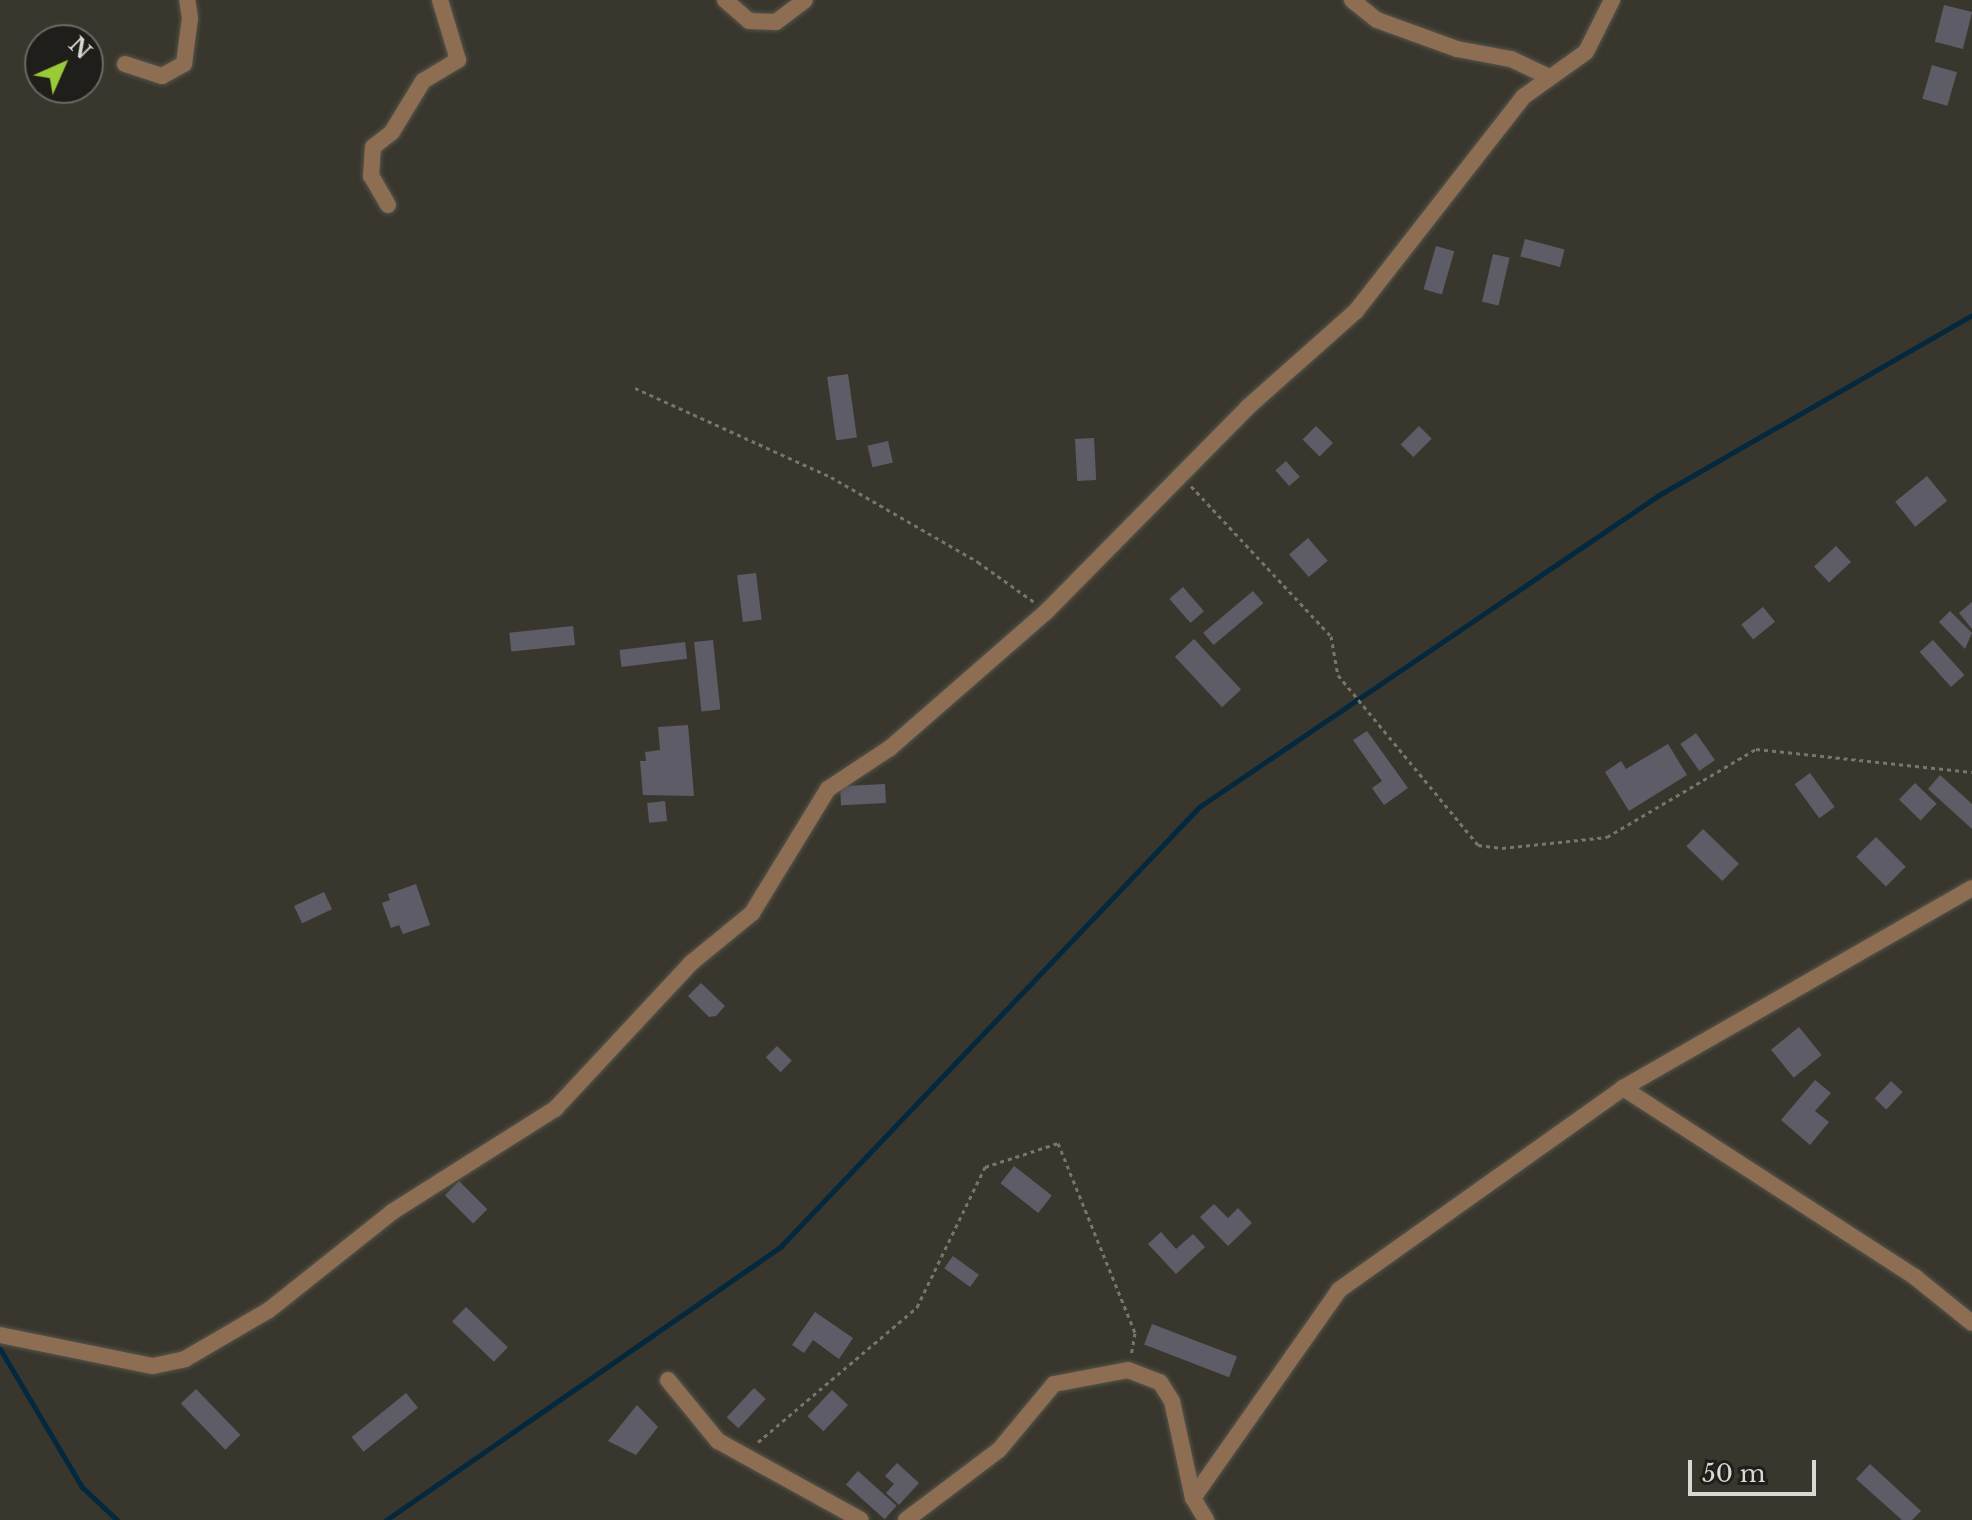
<!DOCTYPE html>
<style>
body{margin:0}
#map{position:relative;width:1972px;height:1520px;overflow:hidden;background:#39372d;font-family:"Libre Baskerville",serif}
div>[style]{position:absolute}
[style*='--x']{left:calc(var(--x)*1px);top:calc(var(--y)*1px);width:calc(var(--w)*1px);rotate:calc(var(--a)*1deg)}
.stream>*{height:5px;margin:-2.5px;padding:0 2.5px;transform-origin:2.5px;border-radius:2.5px;background:#04283d}
.building>*{inset:0;background:#5e5d67;transform-origin:0 0}
.path>*{height:3px;margin-top:-1.5px;transform-origin:0;background:repeating-linear-gradient(90deg,#77766d 0 4px,transparent 0 8px)}
.roads{filter:drop-shadow(0 0 2px #56544b) drop-shadow(0 0 2px #56544b)}
.minor>*{height:16px;margin:-8px;padding:0 8px;transform-origin:8px;border-radius:8px;background:#8e6e52}
span{translate:-50% -50%;white-space:nowrap;text-align:center;line-height:1.15;-webkit-text-stroke:7px #1f1e1a;paint-order:stroke}
.north{position:absolute;left:24px;top:24px;width:80px;height:80px;box-sizing:border-box;background:#1f1e1a;border:2px solid #696864;border-radius:50%;rotate:45deg;font-size:22px;font-weight:700;line-height:32px;text-align:center;color:#d9d8d2}
.north::after{content:'';display:block;margin:auto;width:28px;height:36px;background:#98cb37;clip-path:polygon(50% 0,100% 100%,50% 72%,0 100%)}
.scale{position:absolute;left:1688px;top:1460px;width:128px;height:36px;box-sizing:border-box;border:4px solid #d9d8d2;border-top:0;padding-left:10px;font-size:24px;line-height:28px;white-space:nowrap;color:#d9d8d2;-webkit-text-stroke:6px #1f1e1a;paint-order:stroke}
</style>
<div id="map">
<div class="stream">
<div style="--x:0;--y:1349;--w:161;--a:59.3"></div>
<div style="--x:82;--y:1487;--w:48;--a:43.3"></div>
<div style="--x:386;--y:1520;--w:481;--a:-34.7"></div>
<div style="--x:781;--y:1246;--w:606;--a:-46.4"></div>
<div style="--x:1199;--y:807;--w:556;--a:-34.15"></div>
<div style="--x:1659;--y:495;--w:361;--a:-29.9"></div>
</div>
<div class="building">
<div style="left:1944px;top:5px;width:29px;height:38px;rotate:14deg"></div>
<div style="left:1932px;top:65px;width:26px;height:35px;rotate:16deg"></div>
<div style="left:1525px;top:239px;width:41px;height:18px;rotate:15deg"></div>
<div style="left:1436px;top:246px;width:19px;height:45px;rotate:16deg"></div>
<div style="left:1493px;top:254px;width:17px;height:49px;rotate:13deg"></div>
<div style="left:848px;top:374px;width:64px;height:21px;rotate:82deg"></div>
<div style="left:1316px;top:426px;width:24px;height:19px;rotate:45deg"></div>
<div style="left:1419px;top:426px;width:18px;height:26px;rotate:45deg"></div>
<div style="left:1094px;top:438px;width:42px;height:19px;rotate:87deg"></div>
<div style="left:888px;top:441px;width:22px;height:21px;rotate:77deg"></div>
<div style="left:1286px;top:461px;width:21px;height:14px;rotate:49deg"></div>
<div style="left:1927px;top:476px;width:32px;height:41px;rotate:51deg"></div>
<div style="left:1308px;top:538px;width:30px;height:25px;rotate:49deg"></div>
<div style="left:1836px;top:546px;width:22px;height:30px;rotate:47deg"></div>
<div style="left:756px;top:573px;width:47px;height:19px;rotate:83deg"></div>
<div style="left:1183px;top:587px;width:32px;height:18px;rotate:49deg"></div>
<div style="left:1253px;top:591px;width:16px;height:65px;rotate:50deg"></div>
<div style="clip-path:polygon(1972px 602px,1972px 629px,1959px 613px)"></div>
<div style="left:1763px;top:607px;width:19px;height:28px;rotate:51deg"></div>
<div style="clip-path:polygon(1950px 611px,1972px 633px,1965px 649px,1939px 622px)"></div>
<div style="left:573px;top:626px;width:19px;height:64px;rotate:84deg"></div>
<div style="left:1194px;top:639px;width:69px;height:26px;rotate:47deg"></div>
<div style="left:713px;top:640px;width:70px;height:19px;rotate:84deg"></div>
<div style="left:1933px;top:640px;width:47px;height:18px;rotate:48deg"></div>
<div style="left:685px;top:642px;width:17px;height:66px;rotate:83deg"></div>
<div style="clip-path:polygon(688px 725px,694px 796px,643px 795px,640px 761px,646px 761px,645px 752px,660px 750px,658px 727px)"></div>
<div style="clip-path:polygon(1367px 731px,1408px 788px,1384px 805px,1372px 788px,1382px 781px,1353px 740px)"></div>
<div style="left:1696px;top:733px;width:33px;height:19px;rotate:55deg"></div>
<div style="clip-path:polygon(1668px 744px,1687px 775px,1629px 811px,1605px 772px,1621px 761px,1626px 769px)"></div>
<div style="left:1810px;top:773px;width:42px;height:19px;rotate:54deg"></div>
<div style="clip-path:polygon(1940px 775px,1972px 804px,1972px 829px,1928px 789px)"></div>
<div style="left:1915px;top:783px;width:30px;height:23px;rotate:44deg"></div>
<div style="left:885px;top:784px;width:19px;height:45px;rotate:87deg"></div>
<div style="left:665px;top:801px;width:20px;height:18px;rotate:84deg"></div>
<div style="left:1703px;top:829px;width:50px;height:24px;rotate:44deg"></div>
<div style="left:1876px;top:837px;width:42px;height:28px;rotate:45deg"></div>
<div style="clip-path:polygon(416px 884px,430px 925px,403px 934px,399px 925px,391px 928px,382px 903px,390px 900px,388px 894px)"></div>
<div style="left:324px;top:892px;width:19px;height:33px;rotate:65deg"></div>
<div style="clip-path:polygon(701px 983px,725px 1006px,716px 1016px,709px 1017px,688px 996px)"></div>
<div style="left:1799px;top:1027px;width:36px;height:36px;rotate:51deg"></div>
<div style="left:777px;top:1046px;width:21px;height:16px;rotate:45deg"></div>
<div style="clip-path:polygon(1815px 1080px,1831px 1093px,1815px 1111px,1829px 1122px,1810px 1145px,1781px 1120px)"></div>
<div style="left:1891px;top:1081px;width:16px;height:24px;rotate:43deg"></div>
<div style="left:1014px;top:1166px;width:48px;height:22px;rotate:38deg"></div>
<div style="left:459px;top:1181px;width:40px;height:20px;rotate:45deg"></div>
<div style="clip-path:polygon(1214px 1204px,1228px 1218px,1238px 1208px,1252px 1223px,1228px 1246px,1200px 1217px)"></div>
<div style="clip-path:polygon(1161px 1232px,1176px 1249px,1193px 1234px,1205px 1247px,1176px 1274px,1148px 1244px)"></div>
<div style="left:953px;top:1256px;width:32px;height:15px;rotate:36deg"></div>
<div style="left:466px;top:1307px;width:58px;height:20px;rotate:44deg"></div>
<div style="clip-path:polygon(815px 1312px,853px 1338px,839px 1359px,813px 1340px,804px 1353px,792px 1345px)"></div>
<div style="left:1152px;top:1324px;width:91px;height:22px;rotate:21deg"></div>
<div style="left:754px;top:1388px;width:16px;height:40px;rotate:43deg"></div>
<div style="left:196px;top:1389px;width:64px;height:21px;rotate:46deg"></div>
<div style="left:832px;top:1390px;width:22px;height:36px;rotate:43deg"></div>
<div style="left:406px;top:1393px;width:19px;height:70px;rotate:51deg"></div>
<div style="clip-path:polygon(637px 1405px,658px 1427px,636px 1455px,608px 1441px)"></div>
<div style="clip-path:polygon(897px 1463px,919px 1483px,899px 1505px,886px 1493px,894px 1484px,885px 1476px)"></div>
<div style="clip-path:polygon(1870px 1464px,1921px 1511px,1912px 1520px,1902px 1520px,1856px 1479px)"></div>
<div style="left:858px;top:1471px;width:52px;height:18px;rotate:42deg"></div>
</div>
<div class="path">
<div style="--x:635;--y:388;--w:215;--a:24.4"></div>
<div style="--x:831;--y:477;--w:170;--a:30"></div>
<div style="--x:978;--y:562;--w:69;--a:35.5"></div>
<div style="--x:1191;--y:486;--w:205;--a:47"></div>
<div style="--x:1331;--y:636;--w:40;--a:80"></div>
<div style="--x:1338;--y:675;--w:220;--a:50.5"></div>
<div style="--x:1478;--y:845;--w:24;--a:7"></div>
<div style="--x:1502;--y:848;--w:106;--a:-6"></div>
<div style="--x:1607;--y:837;--w:173;--a:-30.6"></div>
<div style="--x:1756;--y:749;--w:217;--a:6.1"></div>
<div style="--x:758;--y:1442;--w:209;--a:-40.3"></div>
<div style="--x:917;--y:1307;--w:156;--a:-64.1"></div>
<div style="--x:985;--y:1167;--w:77;--a:-18.2"></div>
<div style="--x:1058;--y:1143;--w:205;--a:67.9"></div>
<div style="--x:1135;--y:1333;--w:22;--a:100"></div>
</div>
<div class="roads">
<div class="minor">
<div style="--x:725;--y:0;--w:32;--a:41"></div>
<div style="--x:749;--y:21;--w:27;--a:2"></div>
<div style="--x:776;--y:22;--w:36;--a:-37"></div>
<div style="--x:1352;--y:0;--w:32;--a:39"></div>
<div style="--x:1377;--y:20;--w:85;--a:19.9"></div>
<div style="--x:1457;--y:49;--w:55;--a:10.5"></div>
<div style="--x:1511;--y:59;--w:42;--a:25.3"></div>
<div style="--x:125;--y:64;--w:39;--a:18"></div>
<div style="--x:162;--y:76;--w:25;--a:-29"></div>
<div style="--x:184;--y:64;--w:46;--a:-82.6"></div>
<div style="--x:190;--y:18;--w:18;--a:-99"></div>
<div style="--x:388;--y:205;--w:34;--a:-120"></div>
<div style="--x:371;--y:176;--w:29;--a:-86"></div>
<div style="--x:373;--y:147;--w:24;--a:-38"></div>
<div style="--x:392;--y:132;--w:60;--a:-58.7"></div>
<div style="--x:423;--y:81;--w:41;--a:-31"></div>
<div style="--x:458;--y:60;--w:63;--a:-106.7"></div>
<div style="--x:1623;--y:1088;--w:348;--a:32.9"></div>
<div style="--x:1915;--y:1277;--w:73;--a:38.9"></div>
<div style="--x:0;--y:1335;--w:156;--a:11.5"></div>
<div style="--x:153;--y:1366;--w:33;--a:-12"></div>
<div style="--x:185;--y:1359;--w:97;--a:-30.3"></div>
<div style="--x:269;--y:1310;--w:157;--a:-38.5"></div>
<div style="--x:392;--y:1212;--w:193;--a:-32.3"></div>
<div style="--x:555;--y:1109;--w:200;--a:-47"></div>
<div style="--x:691;--y:963;--w:79;--a:-39.3"></div>
<div style="--x:752;--y:913;--w:145;--a:-58.5"></div>
<div style="--x:828;--y:789;--w:74;--a:-33.5"></div>
<div style="--x:890;--y:748;--w:208;--a:-41.1"></div>
<div style="--x:1047;--y:611;--w:286;--a:-45.4"></div>
<div style="--x:1248;--y:407;--w:144;--a:-41.6"></div>
<div style="--x:1356;--y:311;--w:271;--a:-52"></div>
<div style="--x:1523;--y:97;--w:77;--a:-35.5"></div>
<div style="--x:1586;--y:52;--w:58;--a:-63.4"></div>
<div style="--x:668;--y:1380;--w:79;--a:50.7"></div>
<div style="--x:718;--y:1441;--w:163;--a:28.9"></div>
<div style="--x:1193;--y:1498;--w:254;--a:-54.9"></div>
<div style="--x:1339;--y:1290;--w:349;--a:-35.4"></div>
<div style="--x:1623;--y:1088;--w:402;--a:-29.8"></div>
<div style="--x:906;--y:1520;--w:116;--a:-37"></div>
<div style="--x:999;--y:1450;--w:86;--a:-50.2"></div>
<div style="--x:1054;--y:1384;--w:75;--a:-10.7"></div>
<div style="--x:1128;--y:1370;--w:34;--a:21"></div>
<div style="--x:1160;--y:1382;--w:22;--a:58"></div>
<div style="--x:1172;--y:1401;--w:99;--a:77.8"></div>
<div style="--x:1193;--y:1498;--w:26;--a:59"></div>
</div>
</div>
<div class="north">N</div>
<div class="scale">50 m</div>
</div>
